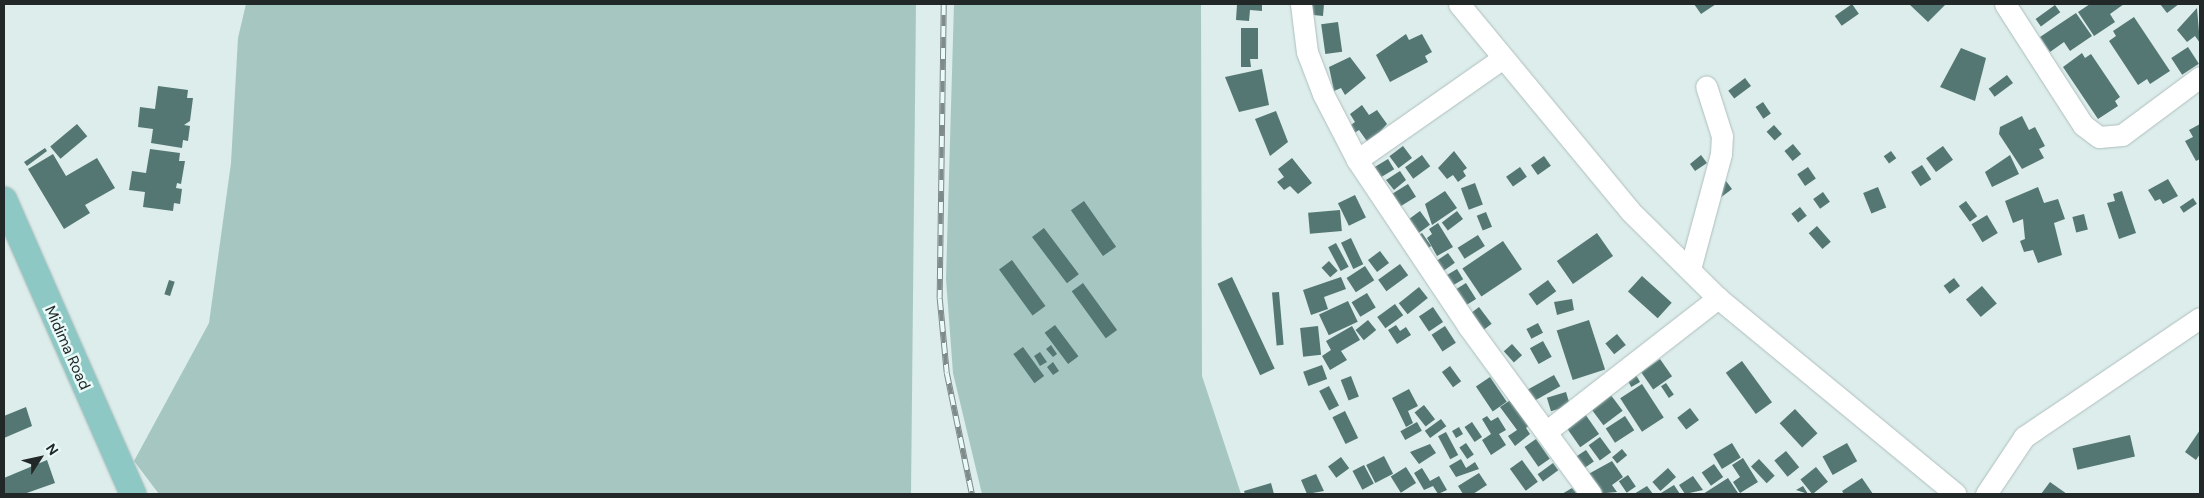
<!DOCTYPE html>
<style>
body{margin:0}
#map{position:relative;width:2204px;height:498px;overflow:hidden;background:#dcedeb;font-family:"DM Sans",sans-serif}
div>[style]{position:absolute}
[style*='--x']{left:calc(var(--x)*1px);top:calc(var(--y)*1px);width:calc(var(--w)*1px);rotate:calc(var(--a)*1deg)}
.green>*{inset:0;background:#a6c6c2}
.building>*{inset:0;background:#547773;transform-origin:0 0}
.roads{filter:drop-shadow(0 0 1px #aebebd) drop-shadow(0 0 1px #aebebd)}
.minor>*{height:21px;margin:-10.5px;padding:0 10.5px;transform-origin:10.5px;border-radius:10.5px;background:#fff}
.major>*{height:26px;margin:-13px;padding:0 13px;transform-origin:13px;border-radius:13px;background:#8ec8c4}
.rail>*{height:5.5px;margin-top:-2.75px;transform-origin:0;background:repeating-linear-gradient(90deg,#e9faf8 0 11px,#7f8b8a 0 22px);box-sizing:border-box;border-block:1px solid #7f8b8a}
span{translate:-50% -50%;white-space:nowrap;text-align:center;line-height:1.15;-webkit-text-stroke:5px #e9faf8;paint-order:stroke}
.street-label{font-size:15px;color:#222828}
.frame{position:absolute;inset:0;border:5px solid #222828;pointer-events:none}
.north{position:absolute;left:15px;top:433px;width:50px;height:50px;-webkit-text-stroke:4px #e9faf8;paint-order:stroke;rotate:55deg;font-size:14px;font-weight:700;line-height:20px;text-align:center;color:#222828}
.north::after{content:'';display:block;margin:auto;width:18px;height:22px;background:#222828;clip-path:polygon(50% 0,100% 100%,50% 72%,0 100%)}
</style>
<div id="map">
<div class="green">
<div style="clip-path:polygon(246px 4px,916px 4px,911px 494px,159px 494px,134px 461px,209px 323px,231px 163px,238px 38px)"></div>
<div style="clip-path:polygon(954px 4px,1201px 4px,1202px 376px,1241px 494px,982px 494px,953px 373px,946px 279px)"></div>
</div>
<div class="building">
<div style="clip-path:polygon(1237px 4px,1262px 4px,1262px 11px,1250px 10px,1249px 21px,1236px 20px)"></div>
<div style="clip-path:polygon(1305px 4px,1324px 4px,1323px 16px,1304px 14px)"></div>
<div style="clip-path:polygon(1694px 4px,1716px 4px,1701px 14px)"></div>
<div style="left:1852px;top:4px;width:12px;height:21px;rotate:55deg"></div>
<div style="clip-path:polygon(1909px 4px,1946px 4px,1928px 22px)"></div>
<div style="clip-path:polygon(2090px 4px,2124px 4px,2110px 14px,2115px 22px,2094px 36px,2078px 12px)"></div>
<div style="clip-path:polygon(2160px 4px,2179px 4px,2167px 13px)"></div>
<div style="left:2055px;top:5px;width:9px;height:24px;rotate:54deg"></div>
<div style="clip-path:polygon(2197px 8px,2200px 43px,2195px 36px,2187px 42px,2177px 30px)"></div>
<div style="clip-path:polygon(2076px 13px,2092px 36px,2070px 51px,2064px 42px,2050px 52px,2040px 37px)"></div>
<div style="clip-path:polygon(2134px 17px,2170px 71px,2150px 84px,2147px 79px,2138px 85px,2109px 41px,2116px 36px,2113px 31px)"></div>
<div style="left:1338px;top:22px;width:30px;height:17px;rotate:82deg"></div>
<div style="clip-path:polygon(1241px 28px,1258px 28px,1258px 59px,1250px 59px,1251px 67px,1241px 67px)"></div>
<div style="clip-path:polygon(1406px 34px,1409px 40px,1422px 34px,1432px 52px,1425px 56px,1428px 62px,1390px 82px,1376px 55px)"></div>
<div style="left:2188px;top:47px;width:20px;height:20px;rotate:57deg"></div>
<div style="clip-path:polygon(1961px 48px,1986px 58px,1975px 101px,1940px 87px)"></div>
<div style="clip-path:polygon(2082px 53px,2085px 58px,2091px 54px,2120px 97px,2115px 101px,2118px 106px,2098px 119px,2063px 67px)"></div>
<div style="clip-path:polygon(1350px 57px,1366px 78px,1345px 95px,1341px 88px,1334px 91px,1329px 67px)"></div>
<div style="clip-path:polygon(1262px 69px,1269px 105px,1239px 112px,1225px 77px)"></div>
<div style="left:2007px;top:75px;width:10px;height:23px;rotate:53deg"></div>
<div style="left:1745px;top:78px;width:10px;height:21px;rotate:53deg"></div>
<div style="clip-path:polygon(158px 86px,188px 90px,187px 98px,193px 98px,190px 121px,184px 125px,190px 126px,188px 141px,183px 140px,182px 148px,151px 143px,153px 129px,138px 127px,140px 107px,155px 109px)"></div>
<div style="left:1763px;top:102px;width:14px;height:9px;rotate:56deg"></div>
<div style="clip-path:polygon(1362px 105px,1369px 115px,1377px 110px,1387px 124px,1369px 144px,1359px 130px,1353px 134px,1348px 127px,1355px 122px,1350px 114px)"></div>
<div style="clip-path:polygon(1276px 111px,1288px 142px,1270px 156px,1255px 119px)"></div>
<div style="clip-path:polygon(2022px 116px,2029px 130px,2035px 127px,2045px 146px,2039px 149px,2044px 158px,2022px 169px,1999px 134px,2000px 127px)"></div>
<div style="left:77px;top:124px;width:16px;height:35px;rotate:50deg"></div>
<div style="clip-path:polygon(2200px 124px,2200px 159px,2196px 161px,2185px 141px,2193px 137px,2189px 130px)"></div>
<div style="left:1774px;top:125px;width:12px;height:10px;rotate:48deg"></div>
<div style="left:1793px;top:144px;width:13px;height:11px;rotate:51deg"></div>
<div style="left:1403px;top:146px;width:15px;height:17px;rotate:53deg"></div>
<div style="left:1943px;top:146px;width:17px;height:21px;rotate:54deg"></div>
<div style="clip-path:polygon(45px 148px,47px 151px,27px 166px,24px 162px)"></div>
<div style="clip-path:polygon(150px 149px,180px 153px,179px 161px,185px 161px,181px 184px,177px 183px,176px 188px,182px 189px,180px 204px,174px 203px,173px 211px,143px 207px,145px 192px,129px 190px,132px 171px,146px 173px)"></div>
<div style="clip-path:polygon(1454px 151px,1467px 168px,1463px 171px,1466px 176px,1458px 182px,1453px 175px,1447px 179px,1438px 168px)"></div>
<div style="left:1891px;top:151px;width:9px;height:9px;rotate:54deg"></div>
<div style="clip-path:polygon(53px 154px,66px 176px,97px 158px,115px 188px,85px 205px,90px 213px,64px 229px,28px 169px)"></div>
<div style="left:1422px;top:155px;width:14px;height:21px;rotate:54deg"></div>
<div style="clip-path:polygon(1701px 155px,1707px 163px,1695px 171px,1690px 164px)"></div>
<div style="clip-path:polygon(2010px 155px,2019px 174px,1992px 187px,1985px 172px)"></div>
<div style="left:1544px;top:156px;width:12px;height:16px;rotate:55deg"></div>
<div style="clip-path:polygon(1292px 158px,1312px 183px,1298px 194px,1290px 186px,1284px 190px,1277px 182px,1284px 177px,1278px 169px)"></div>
<div style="left:1388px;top:159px;width:12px;height:16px;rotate:59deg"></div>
<div style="left:1922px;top:165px;width:17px;height:13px;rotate:57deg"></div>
<div style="left:1520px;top:167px;width:12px;height:17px;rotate:55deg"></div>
<div style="left:1808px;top:167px;width:14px;height:13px;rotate:56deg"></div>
<div style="clip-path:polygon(1400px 171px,1406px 180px,1394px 190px,1386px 180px)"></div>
<div style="clip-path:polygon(2168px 179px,2178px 196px,2163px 204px,2160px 199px,2155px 201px,2148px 190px)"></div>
<div style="left:1726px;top:181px;width:10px;height:17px;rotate:53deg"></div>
<div style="left:1475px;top:183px;width:23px;height:15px;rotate:70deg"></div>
<div style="left:1408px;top:184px;width:15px;height:19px;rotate:58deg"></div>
<div style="left:1878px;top:187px;width:22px;height:16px;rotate:68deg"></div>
<div style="clip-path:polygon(2038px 187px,2044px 203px,2058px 199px,2065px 219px,2054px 223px,2062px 255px,2038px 263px,2033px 250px,2024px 252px,2020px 241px,2025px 239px,2023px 219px,2013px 223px,2005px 201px)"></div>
<div style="clip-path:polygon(1445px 191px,1457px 208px,1432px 225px,1425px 204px)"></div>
<div style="clip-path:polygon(2122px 191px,2136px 233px,2119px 239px,2107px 203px,2115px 201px,2113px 194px)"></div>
<div style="left:1823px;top:192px;width:12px;height:12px;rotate:55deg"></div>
<div style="left:1355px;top:195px;width:25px;height:19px;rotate:64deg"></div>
<div style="left:2193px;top:198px;width:7px;height:16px;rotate:56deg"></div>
<div style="left:1084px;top:201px;width:56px;height:16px;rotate:55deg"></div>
<div style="left:1966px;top:201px;width:19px;height:9px;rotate:54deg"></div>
<div style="left:1800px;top:207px;width:11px;height:11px;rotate:52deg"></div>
<div style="left:1340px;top:210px;width:21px;height:32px;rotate:85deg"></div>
<div style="left:1420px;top:211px;width:17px;height:19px;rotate:54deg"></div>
<div style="left:1457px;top:211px;width:10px;height:19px;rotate:53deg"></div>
<div style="left:1486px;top:212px;width:16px;height:10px;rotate:68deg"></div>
<div style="left:2084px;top:214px;width:16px;height:12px;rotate:76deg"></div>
<div style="left:1987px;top:215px;width:21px;height:18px;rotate:59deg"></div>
<div style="clip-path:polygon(1438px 223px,1453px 247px,1437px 256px,1427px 238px,1432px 234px,1429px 229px)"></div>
<div style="left:1817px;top:226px;width:21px;height:11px;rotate:49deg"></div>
<div style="left:1044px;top:228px;width:58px;height:15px;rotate:53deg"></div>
<div style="left:1422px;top:233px;width:16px;height:13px;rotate:55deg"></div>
<div style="left:1597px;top:233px;width:28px;height:49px;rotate:55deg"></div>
<div style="left:1478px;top:235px;width:13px;height:24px;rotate:58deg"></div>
<div style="left:1351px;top:238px;width:29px;height:11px;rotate:65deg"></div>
<div style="left:1503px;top:241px;width:34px;height:49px;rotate:56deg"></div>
<div style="left:1336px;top:243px;width:27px;height:9px;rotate:62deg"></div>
<div style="left:1380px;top:251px;width:15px;height:15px;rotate:53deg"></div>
<div style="left:1448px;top:253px;width:12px;height:15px;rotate:55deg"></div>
<div style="left:1012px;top:260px;width:57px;height:16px;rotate:54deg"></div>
<div style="left:1329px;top:261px;width:13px;height:10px;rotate:48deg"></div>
<div style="left:1400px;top:264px;width:14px;height:27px;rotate:54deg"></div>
<div style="left:1365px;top:266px;width:17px;height:22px;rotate:57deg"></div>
<div style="left:1457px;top:269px;width:12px;height:18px;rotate:59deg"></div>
<div style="left:1642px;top:276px;width:40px;height:21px;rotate:42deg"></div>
<div style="left:1232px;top:277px;width:101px;height:16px;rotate:65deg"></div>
<div style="clip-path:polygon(1341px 277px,1346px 289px,1324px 297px,1328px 309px,1311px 315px,1303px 290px)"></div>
<div style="left:1954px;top:278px;width:10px;height:13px;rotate:53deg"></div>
<div style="left:169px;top:280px;width:6px;height:15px;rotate:18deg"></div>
<div style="left:1548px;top:280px;width:14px;height:24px;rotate:54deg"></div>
<div style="left:1083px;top:283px;width:58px;height:14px;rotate:54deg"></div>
<div style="left:1466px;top:283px;width:19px;height:17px;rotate:58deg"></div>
<div style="left:1982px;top:286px;width:23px;height:21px;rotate:50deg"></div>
<div style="left:1419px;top:287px;width:14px;height:26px;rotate:51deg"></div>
<div style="left:1279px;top:292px;width:53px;height:7px;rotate:85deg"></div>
<div style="left:1367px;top:293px;width:17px;height:18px;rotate:59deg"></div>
<div style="clip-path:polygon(1572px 299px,1574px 310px,1557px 315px,1554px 302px)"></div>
<div style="left:1348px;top:301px;width:23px;height:32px;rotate:65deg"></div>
<div style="left:1395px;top:304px;width:14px;height:22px;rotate:54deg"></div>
<div style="left:1433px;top:307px;width:18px;height:17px;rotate:56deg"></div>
<div style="left:1479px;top:307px;width:21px;height:14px;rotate:53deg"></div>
<div style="left:1368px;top:320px;width:13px;height:16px;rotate:51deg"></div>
<div style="left:1589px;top:320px;width:52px;height:34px;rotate:72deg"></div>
<div style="left:1538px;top:323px;width:11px;height:13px;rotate:63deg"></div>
<div style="left:1055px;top:325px;width:39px;height:13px;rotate:53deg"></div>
<div style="clip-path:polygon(1396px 325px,1400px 331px,1406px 327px,1411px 335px,1397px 344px,1388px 330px)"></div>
<div style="left:1318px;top:326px;width:29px;height:18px;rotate:84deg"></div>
<div style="clip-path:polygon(1352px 326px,1360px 340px,1341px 351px,1347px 360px,1330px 370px,1322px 356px,1331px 350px,1326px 341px)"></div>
<div style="left:1445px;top:326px;width:20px;height:16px;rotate:57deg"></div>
<div style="left:1617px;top:334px;width:14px;height:15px;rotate:51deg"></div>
<div style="left:1543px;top:341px;width:18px;height:15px;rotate:61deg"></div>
<div style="left:1512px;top:344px;width:15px;height:11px;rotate:48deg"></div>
<div style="clip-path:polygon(1051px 345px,1057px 354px,1053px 357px,1046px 349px)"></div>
<div style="left:1023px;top:347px;width:36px;height:12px;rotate:54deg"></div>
<div style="clip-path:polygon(1040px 352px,1047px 362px,1040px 366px,1034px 356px)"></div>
<div style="left:1660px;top:359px;width:21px;height:23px;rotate:55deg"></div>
<div style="left:1742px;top:361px;width:51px;height:20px;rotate:54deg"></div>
<div style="clip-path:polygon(1053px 362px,1059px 371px,1053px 375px,1047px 367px)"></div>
<div style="left:1322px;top:365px;width:15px;height:20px;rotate:70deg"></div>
<div style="left:1450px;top:366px;width:19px;height:10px;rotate:54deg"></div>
<div style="left:1554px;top:375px;width:13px;height:32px;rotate:61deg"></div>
<div style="left:1636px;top:375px;width:8px;height:10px;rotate:60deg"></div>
<div style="left:1351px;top:376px;width:22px;height:11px;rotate:69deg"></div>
<div style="left:1490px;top:377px;width:30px;height:17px;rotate:56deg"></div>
<div style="left:1666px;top:383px;width:14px;height:6px;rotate:56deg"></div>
<div style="left:1642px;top:384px;width:40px;height:26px;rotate:57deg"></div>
<div style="left:1329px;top:386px;width:22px;height:11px;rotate:63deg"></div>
<div style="clip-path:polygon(1409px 389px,1418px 406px,1408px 411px,1413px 423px,1406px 427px,1392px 398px)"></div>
<div style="left:1607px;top:390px;width:26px;height:24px;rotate:53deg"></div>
<div style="left:1566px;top:392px;width:14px;height:20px;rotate:73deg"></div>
<div style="clip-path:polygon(1512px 399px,1531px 424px,1526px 428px,1530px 434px,1515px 446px,1508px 436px,1517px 430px,1500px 407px)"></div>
<div style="left:1424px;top:405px;width:18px;height:12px;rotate:52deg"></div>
<div style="clip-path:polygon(26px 407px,32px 426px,4px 438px,4px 416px)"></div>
<div style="left:1690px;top:408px;width:15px;height:16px;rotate:53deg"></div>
<div style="left:1795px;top:409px;width:33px;height:21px;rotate:47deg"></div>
<div style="left:1345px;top:411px;width:30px;height:14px;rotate:64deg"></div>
<div style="left:1583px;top:411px;width:28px;height:23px;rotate:55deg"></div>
<div style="clip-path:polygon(1487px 416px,1491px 421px,1498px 417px,1506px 430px,1499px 434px,1506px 445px,1491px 455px,1482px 440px,1491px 434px,1482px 419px)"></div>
<div style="left:1625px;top:416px;width:17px;height:23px;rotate:57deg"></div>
<div style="left:1441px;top:419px;width:9px;height:20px;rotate:54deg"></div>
<div style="left:1417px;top:422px;width:10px;height:19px;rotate:61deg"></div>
<div style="left:1472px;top:422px;width:18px;height:9px;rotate:56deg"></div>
<div style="left:1459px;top:427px;width:8px;height:8px;rotate:60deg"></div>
<div style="clip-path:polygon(2200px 430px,2200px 454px,2196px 460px,2185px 452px)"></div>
<div style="left:1446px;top:432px;width:26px;height:9px;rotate:62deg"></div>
<div style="left:2130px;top:435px;width:22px;height:59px;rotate:77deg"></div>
<div style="left:1600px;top:437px;width:19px;height:14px;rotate:54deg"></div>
<div style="left:1536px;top:439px;width:24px;height:14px;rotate:55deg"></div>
<div style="left:1466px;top:443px;width:14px;height:8px;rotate:56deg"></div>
<div style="left:1732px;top:443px;width:17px;height:22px;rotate:59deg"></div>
<div style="left:1847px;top:443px;width:21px;height:28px;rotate:61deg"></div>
<div style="clip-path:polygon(1430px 444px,1436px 453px,1419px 464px,1410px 452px)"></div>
<div style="left:1622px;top:449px;width:8px;height:13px;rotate:50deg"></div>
<div style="left:1586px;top:450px;width:14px;height:14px;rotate:56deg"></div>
<div style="left:1786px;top:451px;width:21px;height:15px;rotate:51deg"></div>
<div style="left:1384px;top:456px;width:20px;height:20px;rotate:63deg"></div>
<div style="left:1341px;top:457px;width:14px;height:16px;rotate:54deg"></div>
<div style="clip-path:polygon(1743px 458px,1758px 482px,1740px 493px,1733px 482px,1740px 477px,1732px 465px)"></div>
<div style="clip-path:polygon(1461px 459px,1466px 468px,1475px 462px,1479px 469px,1456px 477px,1449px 466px)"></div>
<div style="left:1759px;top:459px;width:23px;height:11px;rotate:47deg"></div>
<div style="clip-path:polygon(47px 460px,55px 483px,24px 494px,4px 494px,4px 478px)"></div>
<div style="left:1522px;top:460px;width:27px;height:15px;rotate:54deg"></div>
<div style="clip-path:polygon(1612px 461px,1623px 477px,1612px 485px,1617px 492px,1595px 494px,1583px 477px)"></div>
<div style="left:1553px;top:463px;width:9px;height:19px;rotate:54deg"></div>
<div style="left:1714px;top:464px;width:16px;height:15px;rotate:55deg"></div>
<div style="left:1364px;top:465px;width:21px;height:13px;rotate:62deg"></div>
<div style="left:1406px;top:467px;width:19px;height:18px;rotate:58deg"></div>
<div style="left:1816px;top:467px;width:19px;height:20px;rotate:51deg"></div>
<div style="clip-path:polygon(1422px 468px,1430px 481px,1439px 476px,1447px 490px,1438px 494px,1433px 486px,1424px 490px,1414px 473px)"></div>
<div style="left:1668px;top:468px;width:12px;height:21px;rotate:48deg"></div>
<div style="clip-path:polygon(1479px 473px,1487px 485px,1473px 494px,1463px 494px,1458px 486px)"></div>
<div style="clip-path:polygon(1316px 474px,1324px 491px,1307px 494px,1301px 480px)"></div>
<div style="left:1628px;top:475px;width:14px;height:11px;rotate:56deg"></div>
<div style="clip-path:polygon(1693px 476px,1703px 490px,1685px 494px,1679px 485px)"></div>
<div style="clip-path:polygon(1728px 478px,1738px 493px,1703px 494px)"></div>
<div style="clip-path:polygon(1862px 478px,1873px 494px,1844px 494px,1842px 491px)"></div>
<div style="clip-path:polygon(2050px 482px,2067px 494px,2041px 494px)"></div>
<div style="clip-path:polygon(1271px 483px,1274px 494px,1245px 494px,1244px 491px)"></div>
<div style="clip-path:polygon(1674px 485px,1680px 494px,1662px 494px,1661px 493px)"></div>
<div style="clip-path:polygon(1647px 486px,1653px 494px,1634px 494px)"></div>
<div style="clip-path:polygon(1803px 486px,1808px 494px,1796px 490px)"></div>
<div style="clip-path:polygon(1572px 488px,1577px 494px,1562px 494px)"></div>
</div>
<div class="roads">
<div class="minor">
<div style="--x:1301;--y:4;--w:48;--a:82.9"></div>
<div style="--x:1307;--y:52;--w:45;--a:69.1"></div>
<div style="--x:1323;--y:94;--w:74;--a:62.7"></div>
<div style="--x:1357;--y:160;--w:200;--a:56.2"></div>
<div style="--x:1468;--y:326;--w:208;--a:53.8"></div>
<div style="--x:1459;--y:4;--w:268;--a:50.4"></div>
<div style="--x:1630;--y:211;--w:124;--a:44.7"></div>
<div style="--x:1718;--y:298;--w:308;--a:39.5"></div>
<div style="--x:2005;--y:4;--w:144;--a:57.2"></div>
<div style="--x:2083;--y:125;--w:20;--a:37"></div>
<div style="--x:2099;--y:137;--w:23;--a:-5"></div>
<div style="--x:2122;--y:135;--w:97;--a:-36.6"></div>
<div style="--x:1357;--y:160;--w:176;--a:-35"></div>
<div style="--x:1690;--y:269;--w:119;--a:-74.9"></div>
<div style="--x:1721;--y:154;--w:18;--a:-87"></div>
<div style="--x:1722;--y:136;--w:52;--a:-107.7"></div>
<div style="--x:1547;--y:431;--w:217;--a:-37.9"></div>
<div style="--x:1986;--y:494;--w:69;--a:-56.3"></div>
<div style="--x:2024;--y:437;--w:212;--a:-34.1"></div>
</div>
<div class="major">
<div style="--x:4;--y:200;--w:321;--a:66.3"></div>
</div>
</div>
<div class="rail">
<div style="--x:944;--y:4;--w:295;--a:90.8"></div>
<div style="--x:940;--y:299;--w:74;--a:84.6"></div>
<div style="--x:947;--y:373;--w:124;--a:78.3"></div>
</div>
<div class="street-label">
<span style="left:67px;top:348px;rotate:66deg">Midima Road</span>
</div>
<div class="frame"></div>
<div class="north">N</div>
</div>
